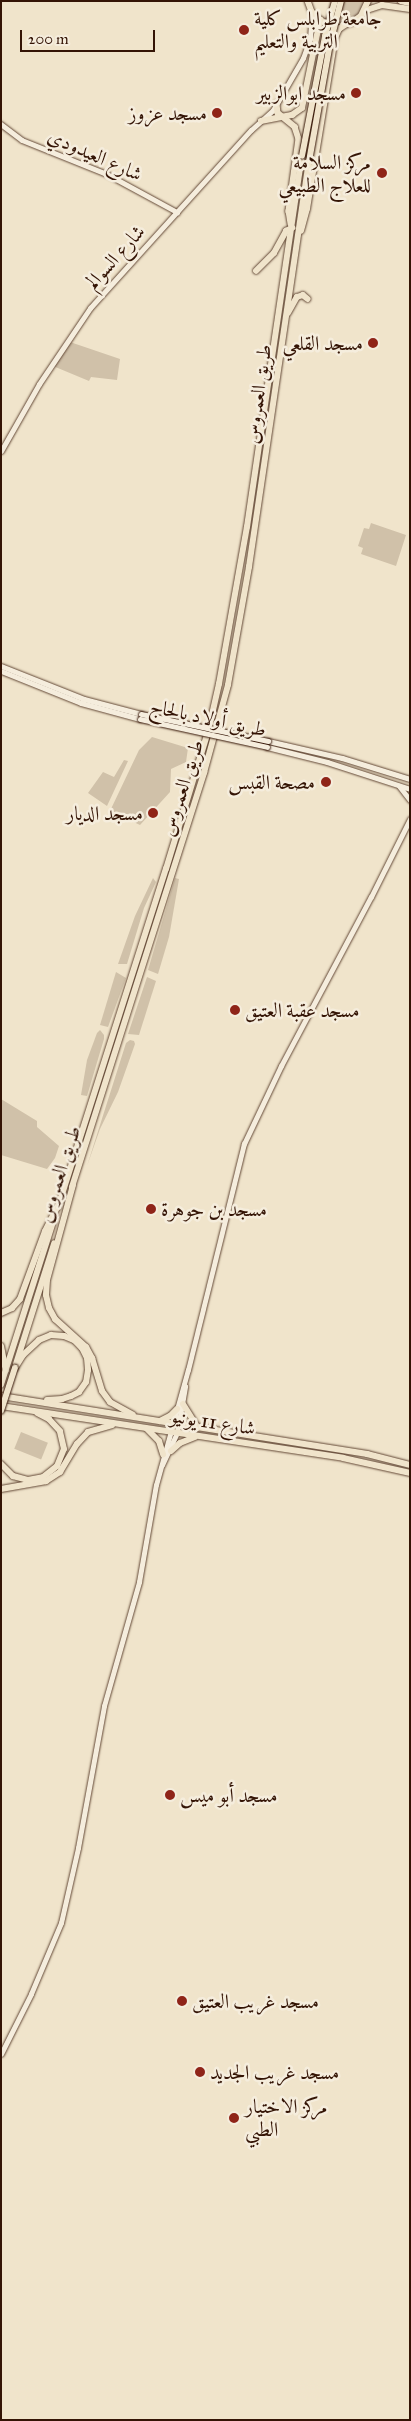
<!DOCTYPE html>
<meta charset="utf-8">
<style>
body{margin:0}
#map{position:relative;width:411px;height:2421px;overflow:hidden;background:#f0e4cb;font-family:"IM FELL Great Primer",Amiri,serif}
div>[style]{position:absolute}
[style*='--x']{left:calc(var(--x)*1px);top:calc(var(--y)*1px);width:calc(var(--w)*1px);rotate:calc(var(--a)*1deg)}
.green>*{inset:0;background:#d0c1a9;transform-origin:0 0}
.roads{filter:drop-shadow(0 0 1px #634836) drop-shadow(0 0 1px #634836)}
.tertiary>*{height:4.5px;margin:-2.25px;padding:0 2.25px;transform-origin:2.25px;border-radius:2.25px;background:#f5eddd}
.secondary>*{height:5px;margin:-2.5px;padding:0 2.5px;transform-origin:2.5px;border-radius:2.5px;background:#f5eddd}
.primary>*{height:5.5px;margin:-2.75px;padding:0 2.75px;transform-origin:2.75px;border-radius:2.75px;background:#f0e4cb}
.trunk>*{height:6px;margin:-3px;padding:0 3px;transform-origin:3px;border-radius:3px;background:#f0e4cb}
.bridges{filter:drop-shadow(0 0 1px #341405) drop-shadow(0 0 1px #341405)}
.secondary-bridge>*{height:5px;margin:-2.5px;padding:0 2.5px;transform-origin:2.5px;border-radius:2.5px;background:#f5eddd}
.primary-bridge>*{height:5.5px;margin:-2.75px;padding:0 2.75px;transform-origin:2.75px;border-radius:2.75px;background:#f0e4cb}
.dots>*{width:14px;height:14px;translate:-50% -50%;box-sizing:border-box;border:2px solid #f5eddd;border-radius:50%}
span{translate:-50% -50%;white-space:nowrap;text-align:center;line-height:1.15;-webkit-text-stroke:5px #f5eddd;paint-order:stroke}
.poi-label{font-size:20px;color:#341405}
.left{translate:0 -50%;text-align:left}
.right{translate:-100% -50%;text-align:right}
.street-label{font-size:20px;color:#341405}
.frame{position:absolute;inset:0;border:2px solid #341405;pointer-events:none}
.scale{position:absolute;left:20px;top:30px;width:135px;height:22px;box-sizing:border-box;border:2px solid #341405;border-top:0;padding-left:6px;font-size:15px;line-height:18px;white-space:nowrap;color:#341405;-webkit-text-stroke:4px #f5eddd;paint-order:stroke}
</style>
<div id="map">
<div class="green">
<div style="clip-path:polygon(344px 1px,365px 1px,357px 16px,345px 22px,336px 23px)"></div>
<div style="clip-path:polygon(70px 342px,120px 359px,117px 380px,91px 377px,89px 381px,53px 366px)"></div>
<div style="clip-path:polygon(371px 523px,406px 535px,396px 566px,361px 554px,363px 548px,358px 546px,364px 528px,369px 529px)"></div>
<div style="clip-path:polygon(152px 737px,188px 748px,186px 762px,171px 769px,170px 792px,140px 825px,110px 811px,139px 750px)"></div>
<div style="clip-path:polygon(124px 760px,128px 761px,107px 806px,88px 793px,103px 772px,114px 777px)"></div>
<div style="clip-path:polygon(153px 878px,156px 882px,144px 908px,127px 964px,118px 964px,135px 916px)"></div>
<div style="clip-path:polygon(175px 878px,179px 879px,169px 937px,158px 974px,148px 970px)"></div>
<div style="clip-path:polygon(116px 972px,126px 978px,108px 1027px,100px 1025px)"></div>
<div style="clip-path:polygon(147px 977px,156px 981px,139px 1035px,128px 1034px)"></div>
<div style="clip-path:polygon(100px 1030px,104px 1035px,104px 1039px,87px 1096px,81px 1095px,87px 1060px,97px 1033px)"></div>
<div style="clip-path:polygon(130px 1040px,134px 1041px,135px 1044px,118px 1092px,100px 1129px,87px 1166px,126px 1043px)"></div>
<div style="clip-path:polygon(1px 1099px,37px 1121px,37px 1127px,59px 1146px,55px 1158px,47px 1169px,1px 1155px)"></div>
<div style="left:21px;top:1432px;width:29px;height:18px;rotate:22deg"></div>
</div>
<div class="roads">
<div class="tertiary">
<div style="--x:1;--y:124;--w:26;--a:37"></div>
<div style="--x:22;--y:140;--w:92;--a:21.8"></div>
<div style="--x:107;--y:174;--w:80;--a:28.5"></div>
<div style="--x:162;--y:1465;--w:35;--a:-65"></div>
<div style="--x:177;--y:1433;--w:47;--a:-80.1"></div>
<div style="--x:1;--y:2054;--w:67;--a:-63.4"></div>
<div style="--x:31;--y:1994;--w:77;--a:-67.1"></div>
<div style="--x:61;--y:1923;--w:77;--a:-77.2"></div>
<div style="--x:78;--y:1848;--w:144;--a:-79.6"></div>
<div style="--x:104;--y:1706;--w:129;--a:-74.2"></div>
<div style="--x:139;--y:1582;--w:98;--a:-80.1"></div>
<div style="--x:156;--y:1485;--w:119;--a:-74.5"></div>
<div style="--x:188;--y:1370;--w:233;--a:-76.1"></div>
<div style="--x:244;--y:1144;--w:86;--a:-64.6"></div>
<div style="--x:281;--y:1066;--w:191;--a:-62"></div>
<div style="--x:371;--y:897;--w:87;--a:-63.4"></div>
</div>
<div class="secondary">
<div style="--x:1;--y:451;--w:77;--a:-60.4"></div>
<div style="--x:39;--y:384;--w:92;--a:-56.1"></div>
<div style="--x:90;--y:308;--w:240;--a:-47.9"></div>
<div style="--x:251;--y:130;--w:30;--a:-42"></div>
<div style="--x:273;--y:110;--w:60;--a:-60"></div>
<div style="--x:303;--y:58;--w:20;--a:-70"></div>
<div style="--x:310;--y:39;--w:27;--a:-86"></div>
<div style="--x:1;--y:666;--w:89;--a:21.7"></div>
<div style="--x:84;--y:699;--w:59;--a:14.7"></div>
<div style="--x:1;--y:671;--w:86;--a:21.8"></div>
<div style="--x:81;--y:703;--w:61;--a:15.2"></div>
<div style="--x:268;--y:741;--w:76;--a:12.9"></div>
<div style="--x:342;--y:758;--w:71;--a:17.2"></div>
<div style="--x:267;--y:747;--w:62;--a:14"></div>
<div style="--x:327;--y:762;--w:87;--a:18"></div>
<div style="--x:399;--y:786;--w:18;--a:52"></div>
</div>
<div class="primary">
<div style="--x:308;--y:1;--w:12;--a:70"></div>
<div style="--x:312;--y:12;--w:11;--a:45"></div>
<div style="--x:320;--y:20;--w:12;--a:24"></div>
<div style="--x:401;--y:1;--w:9;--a:13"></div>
<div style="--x:364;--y:11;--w:19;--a:-18"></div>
<div style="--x:382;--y:5;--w:28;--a:8"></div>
<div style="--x:343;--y:25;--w:8;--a:-14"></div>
<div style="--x:351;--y:23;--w:12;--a:-35"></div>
<div style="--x:361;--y:16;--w:17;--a:-65"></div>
<div style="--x:277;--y:104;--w:9;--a:84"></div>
<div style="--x:278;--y:113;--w:22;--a:39"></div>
<div style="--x:295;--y:127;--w:13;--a:72"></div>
<div style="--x:299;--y:139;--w:73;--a:97.9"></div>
<div style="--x:289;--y:211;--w:13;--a:81"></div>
<div style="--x:261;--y:121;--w:32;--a:-11"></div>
<div style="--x:292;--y:115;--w:12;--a:-35"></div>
<div style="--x:302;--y:108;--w:90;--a:-78.4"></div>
<div style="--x:301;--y:231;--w:23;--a:-75"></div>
<div style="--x:307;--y:209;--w:173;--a:-80.7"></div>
<div style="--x:335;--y:38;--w:10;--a:-66"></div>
<div style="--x:339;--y:29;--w:7;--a:-34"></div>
<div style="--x:256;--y:271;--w:25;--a:-45"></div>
<div style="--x:274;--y:253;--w:25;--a:-61"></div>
<div style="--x:286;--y:231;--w:7;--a:-27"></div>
<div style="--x:288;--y:313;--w:18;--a:-61"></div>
<div style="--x:297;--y:297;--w:6;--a:-18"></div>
<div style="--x:303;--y:295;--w:6;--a:39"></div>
<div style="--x:72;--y:1187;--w:435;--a:-72.3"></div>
<div style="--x:204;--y:773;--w:91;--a:-74.7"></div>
<div style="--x:228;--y:685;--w:120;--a:-79.9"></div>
<div style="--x:249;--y:567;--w:416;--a:-81.6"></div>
<div style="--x:58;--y:1207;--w:355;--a:-72.3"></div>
<div style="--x:166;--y:869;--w:147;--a:-73"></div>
<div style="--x:209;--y:728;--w:45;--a:-77.2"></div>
<div style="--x:219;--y:684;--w:159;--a:-79.9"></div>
<div style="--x:247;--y:527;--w:375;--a:-81.6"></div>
<div style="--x:16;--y:1364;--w:126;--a:-72.4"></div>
<div style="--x:1;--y:1385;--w:177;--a:-72.3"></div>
</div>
<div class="trunk">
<div style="--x:73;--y:1185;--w:98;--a:105.3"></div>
<div style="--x:47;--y:1280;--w:15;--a:94"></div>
<div style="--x:46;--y:1295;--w:13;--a:77"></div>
<div style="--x:49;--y:1308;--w:13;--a:61"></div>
<div style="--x:55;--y:1319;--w:42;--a:42.1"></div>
<div style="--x:86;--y:1347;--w:13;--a:61"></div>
<div style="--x:92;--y:1358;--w:34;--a:73"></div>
<div style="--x:102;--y:1391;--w:14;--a:54"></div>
<div style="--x:110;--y:1402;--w:26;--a:29"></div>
<div style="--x:1;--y:1313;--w:12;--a:-24"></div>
<div style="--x:12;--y:1308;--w:12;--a:-48"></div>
<div style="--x:20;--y:1299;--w:72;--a:-69.8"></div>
<div style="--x:45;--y:1231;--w:30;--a:-63"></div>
<div style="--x:1;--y:1346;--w:25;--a:79"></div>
<div style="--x:15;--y:1368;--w:15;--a:-58"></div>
<div style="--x:23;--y:1355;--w:22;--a:-43"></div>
<div style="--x:39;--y:1340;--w:13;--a:-23"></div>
<div style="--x:51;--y:1335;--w:13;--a:4"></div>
<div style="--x:64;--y:1336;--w:11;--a:22"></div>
<div style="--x:74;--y:1340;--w:11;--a:45"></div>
<div style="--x:82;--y:1348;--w:11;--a:63"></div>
<div style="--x:87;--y:1358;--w:12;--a:85"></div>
<div style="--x:88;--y:1370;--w:12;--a:99"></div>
<div style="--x:86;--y:1382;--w:12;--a:125"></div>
<div style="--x:79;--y:1392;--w:9;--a:153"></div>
<div style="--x:71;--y:1396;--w:9;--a:162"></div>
<div style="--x:62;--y:1399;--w:15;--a:176"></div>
<div style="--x:1;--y:1396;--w:371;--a:9"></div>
<div style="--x:367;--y:1454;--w:44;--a:14.3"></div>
<div style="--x:183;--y:1404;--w:28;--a:58"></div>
<div style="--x:1;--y:1406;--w:346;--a:8.6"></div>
<div style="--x:343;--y:1458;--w:69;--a:12.6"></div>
<div style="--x:160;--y:1421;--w:11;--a:-27"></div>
<div style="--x:170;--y:1416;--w:10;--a:-45"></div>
<div style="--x:147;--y:1429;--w:17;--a:45"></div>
<div style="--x:159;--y:1441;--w:14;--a:73"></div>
<div style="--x:171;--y:1451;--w:12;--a:-42"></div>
<div style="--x:180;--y:1443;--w:16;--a:-22"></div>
<div style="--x:1;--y:1464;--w:17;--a:45"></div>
<div style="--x:13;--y:1476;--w:16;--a:15"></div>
<div style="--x:28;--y:1480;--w:15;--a:-11"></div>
<div style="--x:43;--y:1477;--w:18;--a:-38"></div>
<div style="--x:57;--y:1466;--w:18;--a:-68"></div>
<div style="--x:64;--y:1449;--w:18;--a:-103"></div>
<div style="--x:60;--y:1431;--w:16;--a:-133"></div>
<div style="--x:49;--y:1419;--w:13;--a:-153"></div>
<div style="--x:1;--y:1489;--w:46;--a:-10.1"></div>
<div style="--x:46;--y:1481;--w:17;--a:-33"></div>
<div style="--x:60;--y:1472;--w:33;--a:-59"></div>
<div style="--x:77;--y:1444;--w:16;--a:-47"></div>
<div style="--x:88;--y:1432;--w:25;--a:-16"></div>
</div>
</div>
<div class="bridges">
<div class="secondary-bridge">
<div style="--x:141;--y:714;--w:130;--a:12"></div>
<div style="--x:140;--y:719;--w:130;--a:12.4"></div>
</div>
<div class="primary-bridge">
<div style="--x:302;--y:156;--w:122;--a:-79.1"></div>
<div style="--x:325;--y:36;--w:36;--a:-74"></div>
<div style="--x:310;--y:156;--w:114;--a:-79.9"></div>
<div style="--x:330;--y:44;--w:44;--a:-75.7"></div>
<div style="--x:1;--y:1411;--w:45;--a:-72"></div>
</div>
</div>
<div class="dots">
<div style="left:244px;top:30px;background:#8f2418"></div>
<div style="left:356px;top:93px;background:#8f2418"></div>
<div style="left:217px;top:113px;background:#8f2418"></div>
<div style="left:382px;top:173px;background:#8f2418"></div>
<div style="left:373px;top:343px;background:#8f2418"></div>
<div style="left:326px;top:782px;background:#8f2418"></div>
<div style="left:153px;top:813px;background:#8f2418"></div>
<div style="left:235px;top:1010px;background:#8f2418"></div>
<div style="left:151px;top:1209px;background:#8f2418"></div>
<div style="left:170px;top:1795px;background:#8f2418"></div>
<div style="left:182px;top:2001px;background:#8f2418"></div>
<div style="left:200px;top:2072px;background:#8f2418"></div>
<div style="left:234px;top:2118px;background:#8f2418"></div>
</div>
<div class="poi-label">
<span class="left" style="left:254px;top:30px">جامعة طرابلس كلية<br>التربية والتعليم</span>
<span class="right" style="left:346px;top:93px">مسجد ابوالزبير</span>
<span class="right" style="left:207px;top:113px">مسجد عزوز</span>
<span class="right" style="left:371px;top:174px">مركز السلامة<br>للعلاج الطبيعي</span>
<span class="right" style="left:363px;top:343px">مسجد القلعي</span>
<span class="right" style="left:315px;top:782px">مصحة القبس</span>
<span class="right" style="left:143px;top:813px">مسجد الديار</span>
<span class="left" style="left:245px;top:1010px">مسجد عقبة العتيق</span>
<span class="left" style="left:161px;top:1209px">مسجد بن جوهرة</span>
<span class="left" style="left:180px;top:1795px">مسجد أبو ميس</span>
<span class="left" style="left:192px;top:2001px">مسجد غريب العتيق</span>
<span class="left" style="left:210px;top:2072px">مسجد غريب الجديد</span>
<span class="left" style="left:245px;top:2118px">مركز الاختيار<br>الطبي</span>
</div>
<div class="street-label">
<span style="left:95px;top:155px;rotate:24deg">شارع العيدودي</span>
<span style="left:115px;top:257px;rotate:-48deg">شارع السوالم</span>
<span style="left:258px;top:394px;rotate:-82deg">طريق العمروس</span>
<span style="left:208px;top:718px;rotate:12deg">طريق أولاد بالحاج</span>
<span style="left:182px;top:788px;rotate:-72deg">طريق العمروس</span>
<span style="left:59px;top:1174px;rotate:-72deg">طريق العمروس</span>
<span style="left:213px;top:1422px;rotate:9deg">شارع 11 يونيو</span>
</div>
<div class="frame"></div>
<div class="scale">200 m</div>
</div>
